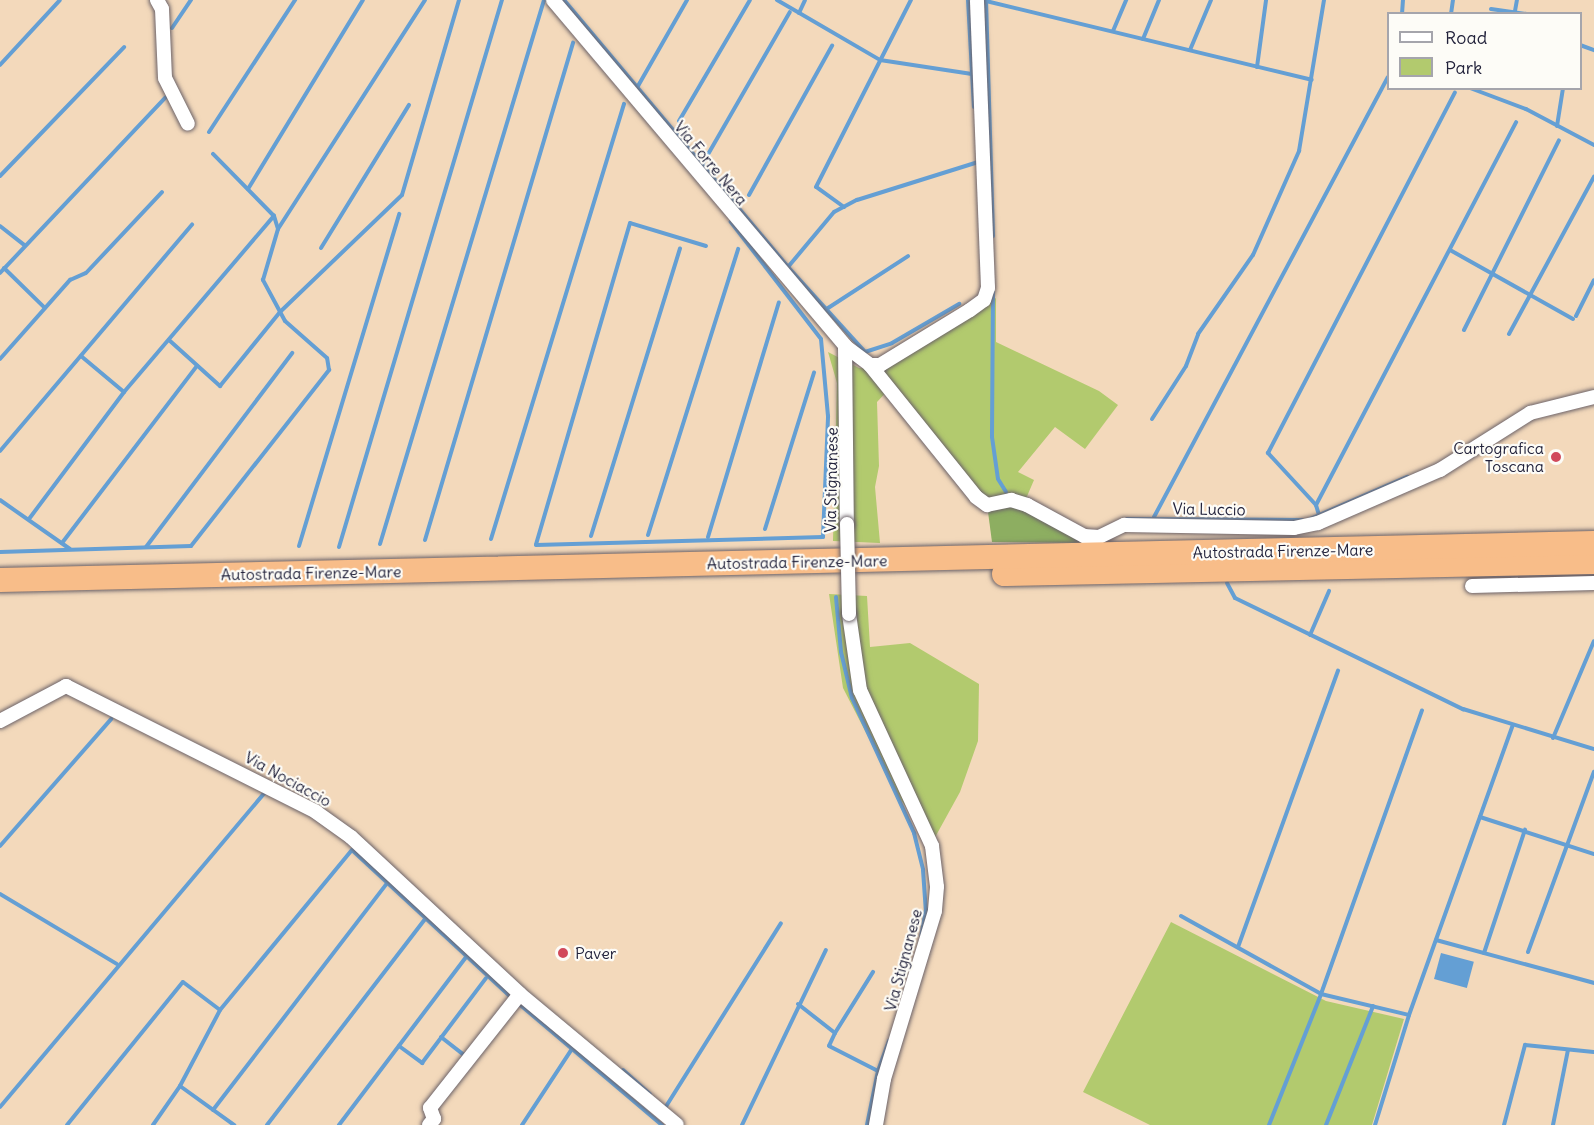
<!DOCTYPE html>
<style>
body{margin:0}
#map{position:relative;width:1594px;height:1125px;overflow:hidden;background:#f3d9bb;font-family:Delius,sans-serif}
div>[style]{position:absolute}
[style*='--x']{left:calc(var(--x)*1px);top:calc(var(--y)*1px);width:calc(var(--w)*1px);rotate:calc(var(--a)*1deg)}
.green>*{inset:0;background:#b2ca6e}
.forest>*{inset:0;background:#8dae61}
.water>*{inset:0;background:#649fd4;transform-origin:0 0}
.stream>*{height:4px;margin:-2px;padding:0 2px;transform-origin:2px;border-radius:2px;background:#649fd4}
.roads{filter:drop-shadow(0 0 2px #6b6268) drop-shadow(0 0 2px #6b6268)}
.minor>*{height:14px;margin:-7px;padding:0 7px;transform-origin:7px;border-radius:7px;background:#fff}
.motorway>*{height:24px;margin:-12px;padding:0 12px;transform-origin:12px;border-radius:12px;background:#f8bd89}
.bridges{filter:drop-shadow(0 0 2px #6b6268) drop-shadow(0 0 2px #6b6268)}
.minor-bridge>*{height:14px;margin:-7px;padding:0 7px;transform-origin:7px;border-radius:7px;background:#fff}
.dots>*{width:16px;height:16px;translate:-50% -50%;box-sizing:border-box;border:3px solid #fdfcf7;border-radius:50%}
span{translate:-50% -50%;white-space:nowrap;text-align:center;line-height:1.15;-webkit-text-stroke:4.5px #fdfcf7;paint-order:stroke}
.street-label{font-size:16px;color:#22223b}
.poi-label{font-size:16px;color:#22223b}
.right{translate:-100% -50%;text-align:right}
.left{translate:0 -50%;text-align:left}
.legend{position:absolute;left:1387px;top:12px;width:195px;height:78px;box-sizing:border-box;background:#fdfcf7;border:2px solid #a5a5ac;margin:0;padding:8px 10px;list-style:none;font-size:18px;color:#22223b}
.legend li{display:flex;align-items:center;gap:12px;height:30px}
.legend b{width:30px;border:2px solid #a5a5ac}
</style>
<div id="map">
<div class="green">
<div style="clip-path:polygon(996px 298px,996px 342px,1099px 391px,1118px 405px,1085px 449px,1055px 427px,1018px 472px,1034px 480px,1022px 508px,1002px 505px,988px 512px,974px 488px,894px 384px,877px 402px,879px 466px,875px 487px,880px 543px,833px 541px,837px 383px,828px 352px,859px 368px,884px 369px)"></div>
<div style="clip-path:polygon(829px 594px,867px 596px,870px 647px,910px 643px,979px 684px,978px 741px,960px 792px,933px 841px,900px 799px,843px 688px)"></div>
<div style="clip-path:polygon(1171px 922px,1326px 1001px,1404px 1019px,1372px 1125px,1150px 1125px,1083px 1092px)"></div>
</div>
<div class="forest">
<div style="clip-path:polygon(1002px 505px,1022px 508px,1097px 543px,992px 542px,988px 512px)"></div>
</div>
<div class="water">
<div style="left:1441px;top:953px;width:34px;height:27px;rotate:15deg"></div>
</div>
<div class="stream">
<div style="--x:564;--y:0;--w:349;--a:50"></div>
<div style="--x:788;--y:267;--w:115;--a:47.8"></div>
<div style="--x:865;--y:352;--w:28;--a:-18"></div>
<div style="--x:892;--y:343;--w:78;--a:-30.2"></div>
<div style="--x:777;--y:0;--w:119;--a:30.2"></div>
<div style="--x:880;--y:60;--w:93;--a:8.7"></div>
<div style="--x:968;--y:0;--w:107;--a:86.8"></div>
<div style="--x:986;--y:0;--w:236;--a:88.3"></div>
<div style="--x:986;--y:1;--w:335;--a:13.6"></div>
<div style="--x:1491;--y:9;--w:36;--a:8"></div>
<div style="--x:1515;--y:11;--w:11;--a:-80"></div>
<div style="--x:799;--y:13;--w:14;--a:-65"></div>
<div style="--x:1402;--y:14;--w:14;--a:-86"></div>
<div style="--x:1451;--y:14;--w:14;--a:-82"></div>
<div style="--x:172;--y:28;--w:34;--a:-56"></div>
<div style="--x:1113;--y:31;--w:34;--a:-67"></div>
<div style="--x:1143;--y:39;--w:42;--a:-67.7"></div>
<div style="--x:1580;--y:45;--w:15;--a:20"></div>
<div style="--x:1190;--y:50;--w:54;--a:-67.2"></div>
<div style="--x:0;--y:65;--w:88;--a:-47.3"></div>
<div style="--x:1257;--y:67;--w:68;--a:-82.3"></div>
<div style="--x:638;--y:86;--w:99;--a:-60.3"></div>
<div style="--x:1470;--y:88;--w:60;--a:20.6"></div>
<div style="--x:1526;--y:109;--w:77;--a:27.9"></div>
<div style="--x:679;--y:121;--w:140;--a:-59.6"></div>
<div style="--x:1557;--y:126;--w:38;--a:-81"></div>
<div style="--x:209;--y:132;--w:158;--a:-56.9"></div>
<div style="--x:703;--y:163;--w:174;--a:-60.1"></div>
<div style="--x:0;--y:176;--w:179;--a:-46.1"></div>
<div style="--x:248;--y:189;--w:221;--a:-58.7"></div>
<div style="--x:749;--y:195;--w:171;--a:-60.9"></div>
<div style="--x:844;--y:207;--w:34;--a:-144"></div>
<div style="--x:816;--y:187;--w:210;--a:-63.1"></div>
<div style="--x:0;--y:226;--w:31;--a:38"></div>
<div style="--x:278;--y:229;--w:272;--a:-57.3"></div>
<div style="--x:706;--y:246;--w:79;--a:-163.2"></div>
<div style="--x:630;--y:223;--w:335;--a:106.3"></div>
<div style="--x:536;--y:545;--w:287;--a:-1.6"></div>
<div style="--x:823;--y:537;--w:121;--a:-87.6"></div>
<div style="--x:828;--y:416;--w:77;--a:-95.2"></div>
<div style="--x:821;--y:339;--w:148;--a:-127.6"></div>
<div style="--x:321;--y:248;--w:168;--a:-58.4"></div>
<div style="--x:1450;--y:250;--w:141;--a:29.3"></div>
<div style="--x:788;--y:267;--w:72;--a:-50.1"></div>
<div style="--x:834;--y:212;--w:26;--a:-28"></div>
<div style="--x:857;--y:200;--w:127;--a:-17.4"></div>
<div style="--x:4;--y:268;--w:57;--a:44.3"></div>
<div style="--x:0;--y:273;--w:241;--a:-46.7"></div>
<div style="--x:993;--y:292;--w:145;--a:90.4"></div>
<div style="--x:992;--y:437;--w:42;--a:81.9"></div>
<div style="--x:998;--y:479;--w:15;--a:58"></div>
<div style="--x:825;--y:310;--w:99;--a:-33"></div>
<div style="--x:1576;--y:316;--w:40;--a:-63.4"></div>
<div style="--x:1464;--y:330;--w:212;--a:-63.4"></div>
<div style="--x:1509;--y:334;--w:179;--a:-61.6"></div>
<div style="--x:169;--y:340;--w:69;--a:42"></div>
<div style="--x:220;--y:386;--w:95;--a:-51"></div>
<div style="--x:280;--y:312;--w:169;--a:-43.8"></div>
<div style="--x:402;--y:195;--w:203;--a:-73.7"></div>
<div style="--x:81;--y:356;--w:56;--a:39.9"></div>
<div style="--x:0;--y:359;--w:106;--a:-48.5"></div>
<div style="--x:70;--y:280;--w:17;--a:-24"></div>
<div style="--x:86;--y:273;--w:111;--a:-46.8"></div>
<div style="--x:1152;--y:419;--w:63;--a:-57.3"></div>
<div style="--x:1186;--y:366;--w:34;--a:-69"></div>
<div style="--x:1198;--y:334;--w:96;--a:-55.2"></div>
<div style="--x:1253;--y:255;--w:114;--a:-66.1"></div>
<div style="--x:1299;--y:151;--w:153;--a:-80.6"></div>
<div style="--x:0;--y:451;--w:297;--a:-49.7"></div>
<div style="--x:0;--y:500;--w:85;--a:35"></div>
<div style="--x:1316;--y:505;--w:432;--a:-62.4"></div>
<div style="--x:1319;--y:515;--w:10;--a:-107"></div>
<div style="--x:1316;--y:505;--w:71;--a:-132.7"></div>
<div style="--x:1268;--y:453;--w:406;--a:-62.6"></div>
<div style="--x:1154;--y:517;--w:498;--a:-62"></div>
<div style="--x:29;--y:519;--w:159;--a:-53.2"></div>
<div style="--x:124;--y:392;--w:231;--a:-49.6"></div>
<div style="--x:1127;--y:519;--w:175;--a:0.3"></div>
<div style="--x:1310;--y:519;--w:106;--a:-23.4"></div>
<div style="--x:765;--y:529;--w:164;--a:-72.6"></div>
<div style="--x:648;--y:535;--w:300;--a:-72.5"></div>
<div style="--x:591;--y:536;--w:301;--a:-72.8"></div>
<div style="--x:708;--y:537;--w:245;--a:-73.2"></div>
<div style="--x:491;--y:539;--w:455;--a:-73"></div>
<div style="--x:425;--y:540;--w:519;--a:-73.42"></div>
<div style="--x:62;--y:543;--w:223;--a:-52.7"></div>
<div style="--x:380;--y:544;--w:568;--a:-73.22"></div>
<div style="--x:299;--y:546;--w:347;--a:-73.2"></div>
<div style="--x:146;--y:547;--w:243;--a:-53"></div>
<div style="--x:339;--y:547;--w:571;--a:-73.41"></div>
<div style="--x:0;--y:552;--w:191;--a:-1.8"></div>
<div style="--x:191;--y:546;--w:224;--a:-51.9"></div>
<div style="--x:329;--y:370;--w:12;--a:-99"></div>
<div style="--x:327;--y:358;--w:56;--a:-138.6"></div>
<div style="--x:285;--y:321;--w:47;--a:-118.2"></div>
<div style="--x:263;--y:280;--w:53;--a:-73.6"></div>
<div style="--x:278;--y:229;--w:14;--a:-107"></div>
<div style="--x:274;--y:216;--w:87;--a:-134.5"></div>
<div style="--x:1227;--y:583;--w:17;--a:62"></div>
<div style="--x:1235;--y:598;--w:254;--a:26"></div>
<div style="--x:1463;--y:709;--w:137;--a:17"></div>
<div style="--x:836;--y:597;--w:55;--a:84.8"></div>
<div style="--x:841;--y:652;--w:47;--a:76.6"></div>
<div style="--x:852;--y:698;--w:149;--a:65.3"></div>
<div style="--x:914;--y:833;--w:38;--a:76"></div>
<div style="--x:923;--y:870;--w:39;--a:86"></div>
<div style="--x:926;--y:909;--w:27;--a:100"></div>
<div style="--x:1310;--y:635;--w:48;--a:-66.6"></div>
<div style="--x:1553;--y:738;--w:105;--a:-67.1"></div>
<div style="--x:1480;--y:817;--w:120;--a:18"></div>
<div style="--x:0;--y:846;--w:169;--a:-48.8"></div>
<div style="--x:0;--y:894;--w:136;--a:30.9"></div>
<div style="--x:1181;--y:916;--w:160;--a:29.1"></div>
<div style="--x:1321;--y:994;--w:90;--a:13.4"></div>
<div style="--x:1436;--y:940;--w:164;--a:15.2"></div>
<div style="--x:1238;--y:947;--w:294;--a:-70.1"></div>
<div style="--x:1528;--y:952;--w:192;--a:-69.9"></div>
<div style="--x:1484;--y:953;--w:130;--a:-71.6"></div>
<div style="--x:518;--y:1003;--w:189;--a:40.3"></div>
<div style="--x:798;--y:1004;--w:47;--a:38.1"></div>
<div style="--x:835;--y:1033;--w:14;--a:115"></div>
<div style="--x:829;--y:1046;--w:55;--a:27"></div>
<div style="--x:835;--y:1033;--w:72;--a:-58.1"></div>
<div style="--x:441;--y:1037;--w:33;--a:38"></div>
<div style="--x:399;--y:1046;--w:29;--a:36"></div>
<div style="--x:422;--y:1063;--w:106;--a:-53"></div>
<div style="--x:623;--y:1070;--w:36;--a:42"></div>
<div style="--x:180;--y:1086;--w:67;--a:35.8"></div>
<div style="--x:0;--y:1107;--w:410;--a:-49.9"></div>
<div style="--x:665;--y:1108;--w:218;--a:-57.9"></div>
<div style="--x:213;--y:1110;--w:286;--a:-52.5"></div>
<div style="--x:67;--y:1125;--w:184;--a:-51"></div>
<div style="--x:183;--y:982;--w:46;--a:37.1"></div>
<div style="--x:153;--y:1125;--w:47;--a:-55.3"></div>
<div style="--x:180;--y:1086;--w:86;--a:-62.2"></div>
<div style="--x:220;--y:1010;--w:207;--a:-50.5"></div>
<div style="--x:352;--y:850;--w:218;--a:42.8"></div>
<div style="--x:267;--y:1125;--w:260;--a:-52.5"></div>
<div style="--x:339;--y:1125;--w:211;--a:-52.9"></div>
<div style="--x:522;--y:1125;--w:91;--a:-56.7"></div>
<div style="--x:742;--y:1125;--w:194;--a:-64.4"></div>
<div style="--x:867;--y:1125;--w:55;--a:-78.5"></div>
<div style="--x:878;--y:1071;--w:32;--a:-70"></div>
<div style="--x:1269;--y:1125;--w:141;--a:-68.3"></div>
<div style="--x:1321;--y:994;--w:301;--a:-70.4"></div>
<div style="--x:1326;--y:1125;--w:128;--a:-68.4"></div>
<div style="--x:1375;--y:1125;--w:115;--a:-72.8"></div>
<div style="--x:1409;--y:1015;--w:308;--a:-70.3"></div>
<div style="--x:1504;--y:1125;--w:83;--a:-75.3"></div>
<div style="--x:1525;--y:1045;--w:69;--a:5.8"></div>
<div style="--x:1553;--y:1125;--w:76;--a:-78.7"></div>
</div>
<div class="roads">
<div class="minor">
<div style="--x:157;--y:0;--w:10;--a:61"></div>
<div style="--x:162;--y:9;--w:69;--a:87.5"></div>
<div style="--x:165;--y:78;--w:51;--a:63.4"></div>
<div style="--x:553;--y:0;--w:453;--a:49.8"></div>
<div style="--x:845;--y:346;--w:31;--a:37"></div>
<div style="--x:870;--y:365;--w:10;--a:0"></div>
<div style="--x:880;--y:365;--w:105;--a:-31.4"></div>
<div style="--x:970;--y:310;--w:17;--a:-36"></div>
<div style="--x:984;--y:300;--w:13;--a:-72"></div>
<div style="--x:988;--y:288;--w:288;--a:-92.2"></div>
<div style="--x:845;--y:346;--w:178;--a:89.4"></div>
<div style="--x:870;--y:365;--w:169;--a:51.2"></div>
<div style="--x:976;--y:497;--w:14;--a:36"></div>
<div style="--x:987;--y:505;--w:25;--a:-12"></div>
<div style="--x:1011;--y:500;--w:17;--a:17"></div>
<div style="--x:1027;--y:505;--w:65;--a:28.5"></div>
<div style="--x:1084;--y:536;--w:15;--a:4"></div>
<div style="--x:1099;--y:537;--w:28;--a:-26"></div>
<div style="--x:1124;--y:525;--w:170;--a:1"></div>
<div style="--x:1294;--y:528;--w:25;--a:-12"></div>
<div style="--x:1318;--y:523;--w:133;--a:-23.5"></div>
<div style="--x:1440;--y:470;--w:107;--a:-32.3"></div>
<div style="--x:1530;--y:413;--w:66;--a:-14"></div>
<div style="--x:1472;--y:586;--w:122;--a:-1.4"></div>
<div style="--x:849;--y:614;--w:77;--a:81.8"></div>
<div style="--x:860;--y:690;--w:172;--a:65.2"></div>
<div style="--x:932;--y:846;--w:41;--a:83"></div>
<div style="--x:937;--y:887;--w:24;--a:95"></div>
<div style="--x:935;--y:911;--w:176;--a:106.9"></div>
<div style="--x:884;--y:1079;--w:47;--a:99.9"></div>
<div style="--x:0;--y:721;--w:75;--a:-27.9"></div>
<div style="--x:66;--y:686;--w:280;--a:26.7"></div>
<div style="--x:316;--y:812;--w:43;--a:35.5"></div>
<div style="--x:351;--y:837;--w:231;--a:42.9"></div>
<div style="--x:520;--y:994;--w:204;--a:39.8"></div>
<div style="--x:429;--y:1125;--w:8;--a:-50"></div>
<div style="--x:434;--y:1119;--w:12;--a:-110"></div>
<div style="--x:430;--y:1108;--w:145;--a:-51.7"></div>
</div>
<div class="motorway">
<div style="--x:1004;--y:574;--w:590;--a:-1.17"></div>
<div style="--x:0;--y:580;--w:1594;--a:-1.33"></div>
</div>
</div>
<div class="bridges">
<div class="minor-bridge">
<div style="--x:847;--y:524;--w:90;--a:88.7"></div>
</div>
</div>
<div class="dots">
<div style="left:1556px;top:457px;background:#d1495b"></div>
<div style="left:563px;top:953px;background:#d1495b"></div>
</div>
<div class="street-label">
<span style="left:711px;top:163px;rotate:50deg">Via Forre Nera</span>
<span style="left:831px;top:480px;rotate:-89deg">Via Stignanese</span>
<span style="left:1209px;top:509px;rotate:1deg">Via Luccio</span>
<span style="left:1283px;top:551px;rotate:-1deg">Autostrada Firenze-Mare</span>
<span style="left:797px;top:562px;rotate:-1deg">Autostrada Firenze-Mare</span>
<span style="left:311px;top:573px;rotate:-1deg">Autostrada Firenze-Mare</span>
<span style="left:288px;top:779px;rotate:29deg">Via Nociaccio</span>
<span style="left:903px;top:960px;rotate:-75deg">Via Stignanese</span>
</div>
<div class="poi-label">
<span class="right" style="left:1544px;top:457px">Cartografica<br>Toscana</span>
<span class="left" style="left:575px;top:953px">Paver</span>
</div>
<ul class="legend">
<li><b style="height:8px;background:#fff"></b>Road</li>
<li><b style="height:16px;background:#b2ca6e"></b>Park</li>
</ul>
</div>
